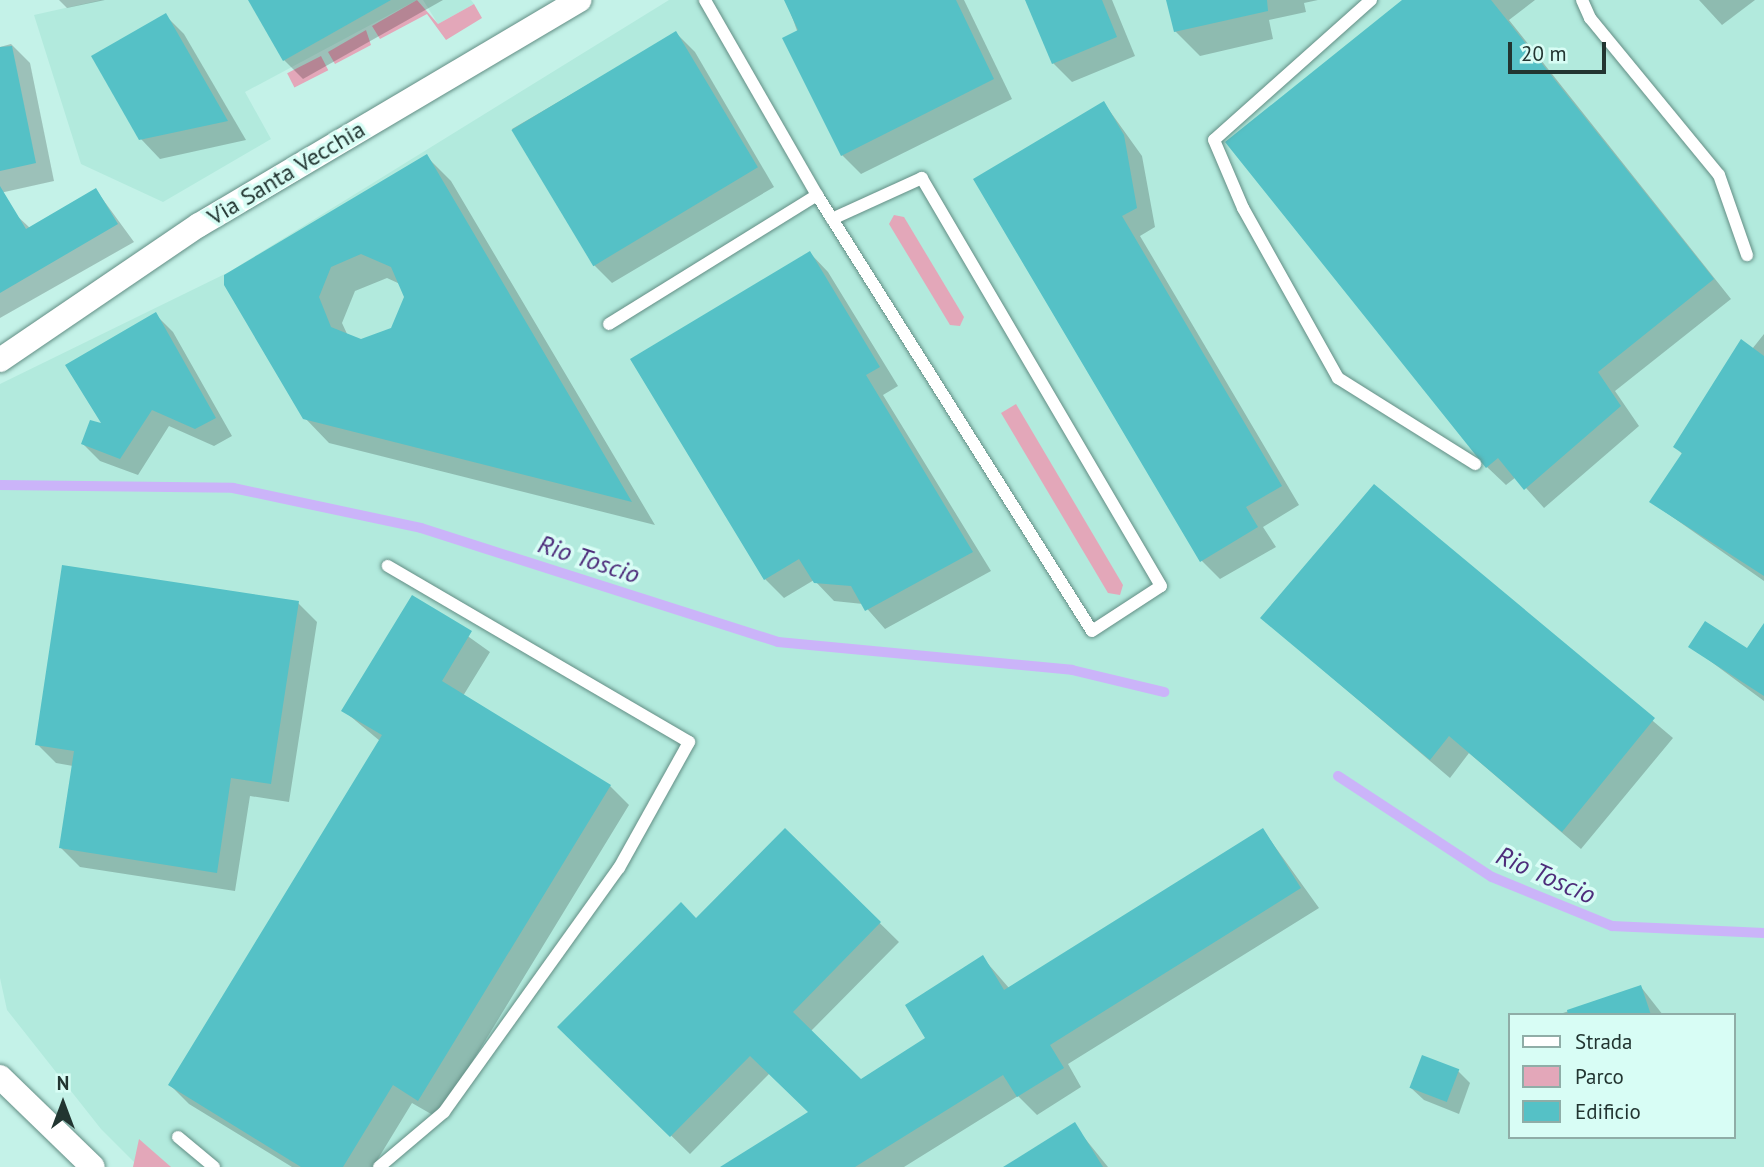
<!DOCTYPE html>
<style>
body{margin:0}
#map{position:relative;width:1764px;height:1167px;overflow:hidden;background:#c4f2e8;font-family:"PT Sans",sans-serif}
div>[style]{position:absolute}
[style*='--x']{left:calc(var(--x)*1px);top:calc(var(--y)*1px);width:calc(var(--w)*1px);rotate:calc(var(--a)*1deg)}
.built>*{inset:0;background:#b2eadd}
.green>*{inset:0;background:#e3a7b9;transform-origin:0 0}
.shadow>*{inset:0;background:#0003}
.stream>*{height:10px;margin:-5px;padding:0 5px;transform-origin:5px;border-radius:5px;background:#cbb4f9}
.building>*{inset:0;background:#55c1c6;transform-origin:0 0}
.roads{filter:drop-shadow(0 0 2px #638e85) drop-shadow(0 0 2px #638e85)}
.service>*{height:12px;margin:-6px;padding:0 6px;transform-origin:6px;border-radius:6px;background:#fff}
.minor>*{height:24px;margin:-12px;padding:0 12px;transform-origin:12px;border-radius:12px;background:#fff}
span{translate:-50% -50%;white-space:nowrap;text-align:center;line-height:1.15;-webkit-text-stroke:7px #d8fdf5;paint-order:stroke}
.street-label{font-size:24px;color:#223531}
.water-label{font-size:26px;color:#4e2d7b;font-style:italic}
.legend{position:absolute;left:1508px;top:1013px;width:228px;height:126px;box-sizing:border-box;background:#d8fdf5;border:2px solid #8fada7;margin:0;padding:9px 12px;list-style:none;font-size:21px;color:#223531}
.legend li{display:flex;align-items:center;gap:14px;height:35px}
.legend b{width:35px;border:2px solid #8fada7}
.north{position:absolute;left:28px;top:1069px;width:70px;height:70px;-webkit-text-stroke:5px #d8fdf5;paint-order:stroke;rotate:0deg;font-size:19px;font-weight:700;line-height:28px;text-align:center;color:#223531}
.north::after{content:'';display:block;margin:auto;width:24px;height:32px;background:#223531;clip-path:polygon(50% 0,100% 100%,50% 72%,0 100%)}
.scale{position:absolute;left:1508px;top:42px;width:98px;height:32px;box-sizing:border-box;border:4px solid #223531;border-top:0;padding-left:9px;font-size:21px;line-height:24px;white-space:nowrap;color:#223531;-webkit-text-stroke:5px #d8fdf5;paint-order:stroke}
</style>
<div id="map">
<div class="built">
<div style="clip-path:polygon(101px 0,417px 0,245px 92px,271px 139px,163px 202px,81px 164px,34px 15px)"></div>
<div style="clip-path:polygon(423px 0,471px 0,474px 4px,438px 24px)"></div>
<div style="clip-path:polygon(evenodd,669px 0,1764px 0,1764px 1167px,139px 1167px,101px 1129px,7px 1010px,0 978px,0 384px,229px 272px,669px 0,1510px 1015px,1734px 1015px,1734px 1137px,1510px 1137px,1510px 1015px)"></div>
</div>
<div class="green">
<div style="clip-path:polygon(417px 0,438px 24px,474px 4px,482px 18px,446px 40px,427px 14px,380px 39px,372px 26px)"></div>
<div style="clip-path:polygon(366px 30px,371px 45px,335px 64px,328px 52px)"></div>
<div style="left:321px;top:56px;width:16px;height:38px;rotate:63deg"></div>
<div style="clip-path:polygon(894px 215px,904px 217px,964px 317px,960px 326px,950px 325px,889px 224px)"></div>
<div style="clip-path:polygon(1016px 404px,1123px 585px,1120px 595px,1108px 593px,1001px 413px)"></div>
<div style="clip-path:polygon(139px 1139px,171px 1167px,133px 1167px)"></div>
</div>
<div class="shadow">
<div style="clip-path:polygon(59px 0,105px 0,67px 8px)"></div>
<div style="clip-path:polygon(250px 0,443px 0,303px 79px,284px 60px)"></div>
<div style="clip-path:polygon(786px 0,964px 0,1012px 99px,861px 174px,842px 155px)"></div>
<div style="clip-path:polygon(1027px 0,1112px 0,1135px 56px,1072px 82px,1053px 63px)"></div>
<div style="clip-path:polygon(1168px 0,1318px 0,1304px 3px,1306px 12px,1269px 20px,1273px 39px,1200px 56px,1175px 31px)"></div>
<div style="clip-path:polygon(1406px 0,1535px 0,1509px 20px,1731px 299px,1615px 391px,1639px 426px,1544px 508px,1516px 477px,1506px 485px,1487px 467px)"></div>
<div style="clip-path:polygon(1699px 0,1755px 0,1722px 25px)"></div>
<div style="clip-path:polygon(165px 15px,184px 34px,246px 140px,160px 159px,141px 139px)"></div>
<div style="clip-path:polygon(676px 33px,695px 52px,774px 187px,612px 283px,593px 264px,512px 129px)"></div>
<div style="clip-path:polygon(11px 44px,30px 63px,54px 181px,0 193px,0 47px)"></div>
<div style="clip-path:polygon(1104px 103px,1142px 156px,1155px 227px,1140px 236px,1299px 505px,1263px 527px,1276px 547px,1220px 579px,1202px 561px,975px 179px)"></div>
<div style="clip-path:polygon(evenodd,426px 156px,451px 181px,655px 525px,329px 443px,304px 417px,225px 285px,426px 156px,387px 278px,400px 284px,406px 297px,392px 329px,361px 341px,348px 336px,342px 323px,355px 291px,387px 278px)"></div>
<div style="clip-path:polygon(96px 190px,134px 242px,0 318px,0 221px,14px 213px,30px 228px)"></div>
<div style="clip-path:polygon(810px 253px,828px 272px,898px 386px,883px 395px,991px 571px,885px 629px,863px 604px,834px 601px,814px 580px,784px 598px,765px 579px)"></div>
<div style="clip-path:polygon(156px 315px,173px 332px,232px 436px,214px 446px,169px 426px,138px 475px,100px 461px,83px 444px,105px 426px)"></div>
<div style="clip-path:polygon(1764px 334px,1764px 581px,1651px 502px,1683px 455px,1675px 446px)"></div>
<div style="clip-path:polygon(1375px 486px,1673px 738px,1581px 849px,1469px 753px,1450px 778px,1262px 618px)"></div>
<div style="clip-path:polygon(413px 597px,490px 652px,463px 696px,610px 786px,629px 805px,438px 1118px,412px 1103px,373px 1167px,292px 1167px,189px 1104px,170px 1085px,380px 741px,344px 711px)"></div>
<div style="clip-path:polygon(298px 603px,317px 622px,289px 802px,250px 796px,235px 891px,80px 867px,61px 848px,73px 766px,56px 763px,37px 744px)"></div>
<div style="clip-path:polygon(1764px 626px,1764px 701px,1690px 646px,1747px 651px)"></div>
<div style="clip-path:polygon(785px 830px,899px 942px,810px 1032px,860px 1081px,928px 1039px,983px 958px,1009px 988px,1263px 830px,1319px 908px,1068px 1064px,1081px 1087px,1037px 1115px,1018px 1096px,904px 1167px,723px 1167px,810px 1113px,770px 1073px,690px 1154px,560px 1027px,696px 920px)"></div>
<div style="clip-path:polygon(1641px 987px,1663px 1015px,1557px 1015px)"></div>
<div style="clip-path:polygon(1458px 1071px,1470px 1083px,1459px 1114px,1424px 1100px,1411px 1088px)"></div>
<div style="clip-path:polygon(1074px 1125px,1108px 1167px,1007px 1167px)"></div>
</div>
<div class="stream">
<div style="--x:0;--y:485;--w:233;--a:0.7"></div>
<div style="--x:233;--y:488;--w:192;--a:12"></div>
<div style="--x:421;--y:528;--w:375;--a:17.7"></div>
<div style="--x:778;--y:642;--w:295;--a:5.4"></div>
<div style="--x:1072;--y:670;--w:95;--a:13.4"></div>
<div style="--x:1338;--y:776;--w:184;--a:33.3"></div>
<div style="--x:1492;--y:877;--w:130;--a:22.2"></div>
<div style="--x:1612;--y:926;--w:152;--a:2.6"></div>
</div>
<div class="building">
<div style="clip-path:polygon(248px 0,391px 0,283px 61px)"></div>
<div style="clip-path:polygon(784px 0,956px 0,994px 79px,841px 156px,782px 38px,798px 30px)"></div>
<div style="clip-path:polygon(1025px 0,1102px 0,1117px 37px,1052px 64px)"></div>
<div style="clip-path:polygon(1166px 0,1267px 0,1268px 11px,1174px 32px)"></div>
<div style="clip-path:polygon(1402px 0,1491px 0,1714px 279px,1598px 372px,1621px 406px,1524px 490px,1498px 458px,1486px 468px,1225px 142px)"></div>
<div style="clip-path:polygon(166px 13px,228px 121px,139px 140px,91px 56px)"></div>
<div style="left:676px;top:31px;width:159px;height:192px;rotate:59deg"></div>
<div style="clip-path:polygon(12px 46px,36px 163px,0 171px,0 47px)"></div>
<div style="clip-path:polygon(1104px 101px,1124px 135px,1137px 208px,1122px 216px,1282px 486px,1246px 507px,1258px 527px,1200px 562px,973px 179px)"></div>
<div style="clip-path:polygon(evenodd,427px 154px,506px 288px,632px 502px,303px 419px,224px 285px,224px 275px,427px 154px,361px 254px,391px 267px,404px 297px,391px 328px,361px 339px,331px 327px,319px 297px,331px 267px,361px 254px)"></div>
<div style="clip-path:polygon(0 186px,26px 229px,96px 188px,118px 224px,0 293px)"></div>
<div style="clip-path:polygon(810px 251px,880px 367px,866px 375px,973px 552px,865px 611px,851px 586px,814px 583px,799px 559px,764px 580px,630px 359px)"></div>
<div style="clip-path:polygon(156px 312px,216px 418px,195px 429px,152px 410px,120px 459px,81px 444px,90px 420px,101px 423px,65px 365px)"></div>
<div style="clip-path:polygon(1741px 339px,1764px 356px,1764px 576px,1649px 502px,1682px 453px,1673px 447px)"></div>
<div style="clip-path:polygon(1374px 484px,1655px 718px,1562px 832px,1449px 736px,1430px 760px,1260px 618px)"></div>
<div style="clip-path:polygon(62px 565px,299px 601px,271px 784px,231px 778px,217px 873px,59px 848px,74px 751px,35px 745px)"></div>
<div style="clip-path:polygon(412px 595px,472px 631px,442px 681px,611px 785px,418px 1101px,393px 1085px,343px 1167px,301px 1167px,168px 1085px,382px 735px,341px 711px)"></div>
<div style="clip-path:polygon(1705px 621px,1747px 648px,1764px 623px,1764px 696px,1688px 647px)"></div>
<div style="clip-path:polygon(785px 828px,881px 922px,793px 1012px,861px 1079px,925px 1038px,905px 1005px,983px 955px,1004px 990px,1263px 828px,1301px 888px,1050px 1045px,1064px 1068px,1017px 1097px,1003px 1075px,855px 1167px,720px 1167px,808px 1112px,750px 1056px,670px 1137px,557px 1027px,681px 902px,696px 918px)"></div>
<div style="clip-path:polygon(1641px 985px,1651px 1015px,1568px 1015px,1567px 1010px)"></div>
<div style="left:1422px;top:1055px;width:40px;height:35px;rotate:21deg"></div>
<div style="clip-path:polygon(1075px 1122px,1103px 1167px,1003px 1167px)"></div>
</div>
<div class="roads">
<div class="service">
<div style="--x:1371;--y:0;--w:210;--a:138.3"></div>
<div style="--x:1214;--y:140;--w:74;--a:66.9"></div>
<div style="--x:1243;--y:208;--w:195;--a:60.8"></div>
<div style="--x:1338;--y:378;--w:162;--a:32.1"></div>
<div style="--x:1582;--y:0;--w:20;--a:66"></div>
<div style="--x:1590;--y:18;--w:203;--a:50.6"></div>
<div style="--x:1719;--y:175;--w:85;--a:70.7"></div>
<div style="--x:817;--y:195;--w:515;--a:57.76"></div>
<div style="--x:1092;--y:631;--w:82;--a:-33.1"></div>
<div style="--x:1161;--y:586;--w:473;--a:-120.4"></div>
<div style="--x:922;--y:178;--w:99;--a:155.5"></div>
<div style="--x:609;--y:324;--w:245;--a:-31.8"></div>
<div style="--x:817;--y:195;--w:225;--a:-119.9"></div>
<div style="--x:178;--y:1137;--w:47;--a:39.8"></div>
<div style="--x:379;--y:1167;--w:85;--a:-40.2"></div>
<div style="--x:444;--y:1112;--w:300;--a:-54.4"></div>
<div style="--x:619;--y:868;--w:144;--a:-60.9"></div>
<div style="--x:689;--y:742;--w:349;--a:-149.7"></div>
</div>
<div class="minor">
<div style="--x:0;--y:360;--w:240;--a:-34.2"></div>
<div style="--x:199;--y:225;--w:442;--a:-30.6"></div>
<div style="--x:0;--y:1077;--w:129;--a:44.1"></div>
</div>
</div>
<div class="street-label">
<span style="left:286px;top:173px;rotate:-31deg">Via Santa Vecchia</span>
</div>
<div class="water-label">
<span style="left:589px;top:559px;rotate:18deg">Rio Toscio</span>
<span style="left:1546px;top:875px;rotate:24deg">Rio Toscio</span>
</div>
<ul class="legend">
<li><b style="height:9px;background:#fff"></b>Strada</li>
<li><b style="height:19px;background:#e3a7b9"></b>Parco</li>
<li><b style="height:19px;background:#55c1c6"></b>Edificio</li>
</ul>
<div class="north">N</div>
<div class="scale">20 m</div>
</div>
